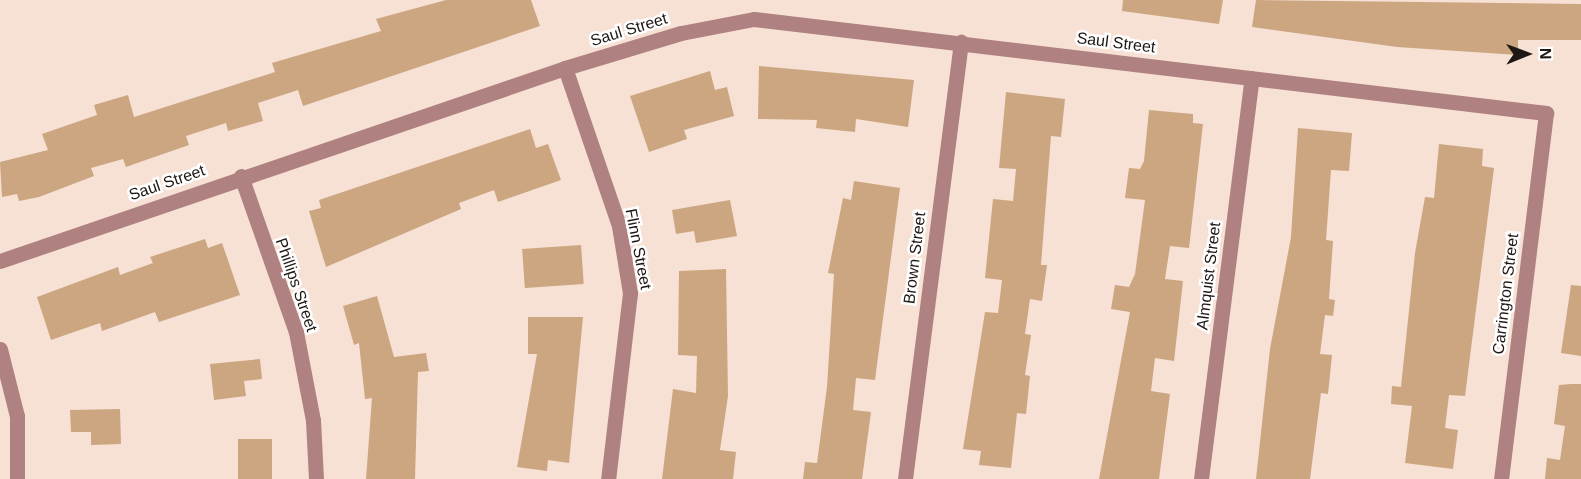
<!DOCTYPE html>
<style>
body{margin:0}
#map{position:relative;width:1581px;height:479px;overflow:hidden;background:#f7e0d4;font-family:Helvetica,sans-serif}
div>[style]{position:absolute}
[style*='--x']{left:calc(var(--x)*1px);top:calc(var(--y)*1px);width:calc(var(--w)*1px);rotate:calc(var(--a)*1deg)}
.building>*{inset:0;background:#cba681;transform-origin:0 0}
.street>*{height:15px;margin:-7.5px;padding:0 7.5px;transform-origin:7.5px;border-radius:7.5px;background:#af8180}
span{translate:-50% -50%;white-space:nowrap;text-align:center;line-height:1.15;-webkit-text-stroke:5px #fff;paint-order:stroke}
.street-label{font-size:16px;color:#1f1713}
.north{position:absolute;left:1497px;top:24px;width:60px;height:60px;-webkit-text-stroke:4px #fff;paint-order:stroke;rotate:89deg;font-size:16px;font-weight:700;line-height:24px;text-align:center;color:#1f1713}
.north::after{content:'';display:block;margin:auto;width:21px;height:27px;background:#1f1713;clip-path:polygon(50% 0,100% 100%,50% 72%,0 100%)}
</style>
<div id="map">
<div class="building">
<div style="clip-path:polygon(446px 0,531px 0,540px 26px,303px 106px,298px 90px,258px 103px,263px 121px,228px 131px,226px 123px,186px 136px,189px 145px,140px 162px,126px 167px,123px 159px,91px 168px,94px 176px,39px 197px,19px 201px,17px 194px,2px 197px,0 162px,48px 150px,42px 134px,97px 115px,94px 105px,128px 95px,134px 117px,275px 72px,272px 63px,381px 31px,376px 19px)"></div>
<div style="clip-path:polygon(1123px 0,1223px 0,1219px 24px,1122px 11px)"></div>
<div style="clip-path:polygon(1256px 0,1581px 4px,1581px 40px,1518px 40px,1518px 55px,1397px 47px,1252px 27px)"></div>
<div style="clip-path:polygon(759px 66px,914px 80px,908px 127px,856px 119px,855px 132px,816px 128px,817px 120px,758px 119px)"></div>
<div style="clip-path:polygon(710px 71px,715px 90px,727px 87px,734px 116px,684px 130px,687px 139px,649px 152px,630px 96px)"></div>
<div style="clip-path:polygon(1006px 92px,1065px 99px,1061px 137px,1051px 136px,1041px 265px,1047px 265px,1042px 301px,1030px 299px,1025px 334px,1031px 335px,1025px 375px,1030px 376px,1026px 414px,1017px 413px,1011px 468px,979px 465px,981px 451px,963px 449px,985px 312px,998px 313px,1002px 280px,985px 278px,993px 199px,1013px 201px,1016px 169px,999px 168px)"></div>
<div style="clip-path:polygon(1149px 110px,1193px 114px,1193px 123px,1203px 124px,1189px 248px,1170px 246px,1165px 279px,1183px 281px,1174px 361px,1155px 358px,1151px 391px,1170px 394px,1159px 479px,1099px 479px,1130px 312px,1111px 309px,1115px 285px,1129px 287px,1135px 274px,1145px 200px,1125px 198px,1129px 168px,1140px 169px,1144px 161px)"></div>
<div style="clip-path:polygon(1298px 128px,1352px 133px,1349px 171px,1331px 170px,1326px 240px,1333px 241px,1329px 299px,1335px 300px,1333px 316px,1325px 315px,1320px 354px,1332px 355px,1328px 394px,1321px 393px,1310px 479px,1256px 479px,1270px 349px,1291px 237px)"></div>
<div style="clip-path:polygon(530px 129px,536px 148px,548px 144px,561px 180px,498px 202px,494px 190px,459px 203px,461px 209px,326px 267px,309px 211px,321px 208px,319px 200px)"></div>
<div style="clip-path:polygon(1439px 144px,1483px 149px,1482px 166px,1494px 168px,1465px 396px,1449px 395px,1445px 428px,1458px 430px,1453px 469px,1405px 463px,1412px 406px,1391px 404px,1392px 386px,1401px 387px,1415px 253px,1425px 197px,1434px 198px)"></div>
<div style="clip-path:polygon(854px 181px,900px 188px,875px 380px,856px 378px,853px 410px,871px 412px,862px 479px,803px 479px,805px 462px,817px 463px,827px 387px,834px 274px,828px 273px,843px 198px,851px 200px)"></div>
<div style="clip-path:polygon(730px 200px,737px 236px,696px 243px,694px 231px,676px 234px,672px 210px)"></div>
<div style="clip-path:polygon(205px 239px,208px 248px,222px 243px,240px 295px,159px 322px,155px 312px,102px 331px,100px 323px,51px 340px,37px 297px,118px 267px,120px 275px,153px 263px,150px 257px)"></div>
<div style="left:581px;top:245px;width:39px;height:59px;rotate:86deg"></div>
<div style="clip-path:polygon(726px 269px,728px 396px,720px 450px,736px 452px,733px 479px,662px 479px,673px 389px,696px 393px,697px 356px,678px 355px,679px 271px)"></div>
<div style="clip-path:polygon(1571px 285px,1581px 286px,1581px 356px,1561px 353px)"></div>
<div style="clip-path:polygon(377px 296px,394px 357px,426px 353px,429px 371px,418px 372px,415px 479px,366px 479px,372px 398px,365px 399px,359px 343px,354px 345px,343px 306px)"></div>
<div style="clip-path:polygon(528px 317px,583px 317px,569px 463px,548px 460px,547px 471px,517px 467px,537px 354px,528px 354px)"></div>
<div style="clip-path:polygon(260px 359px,262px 379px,244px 381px,246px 396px,214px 400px,210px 364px)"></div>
<div style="clip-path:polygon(1571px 384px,1581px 384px,1581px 479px,1545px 479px,1547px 458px,1560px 460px,1565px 426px,1554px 424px,1559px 385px)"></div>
<div style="clip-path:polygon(120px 409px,121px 444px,91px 445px,91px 432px,71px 432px,70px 410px)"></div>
<div style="left:238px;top:439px;width:34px;height:40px"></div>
</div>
<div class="street">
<div style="--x:565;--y:68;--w:167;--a:71.1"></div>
<div style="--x:619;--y:226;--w:68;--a:80.7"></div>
<div style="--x:630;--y:293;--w:187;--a:96.7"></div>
<div style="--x:241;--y:176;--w:165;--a:70.6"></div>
<div style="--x:296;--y:332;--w:90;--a:79.1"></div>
<div style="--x:313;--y:420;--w:59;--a:87.1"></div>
<div style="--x:0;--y:261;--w:597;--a:-18.86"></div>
<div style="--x:565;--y:68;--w:121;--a:-16.8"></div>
<div style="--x:681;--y:33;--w:74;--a:-10.9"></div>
<div style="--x:754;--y:19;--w:798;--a:6.77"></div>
<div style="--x:1546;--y:113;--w:369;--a:97"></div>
<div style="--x:0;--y:349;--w:69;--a:75.8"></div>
<div style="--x:17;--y:416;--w:63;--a:90"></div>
<div style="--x:905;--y:479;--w:441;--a:-82.7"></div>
<div style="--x:1201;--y:479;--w:404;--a:-82.8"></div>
</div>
<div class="street-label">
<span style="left:629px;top:30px;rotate:-17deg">Saul Street</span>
<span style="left:1116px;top:43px;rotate:7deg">Saul Street</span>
<span style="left:167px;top:183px;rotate:-19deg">Saul Street</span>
<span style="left:638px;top:249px;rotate:79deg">Flinn Street</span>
<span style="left:915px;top:258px;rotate:-83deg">Brown Street</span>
<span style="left:1209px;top:276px;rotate:-83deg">Almquist Street</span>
<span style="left:296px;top:285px;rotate:71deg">Phillips Street</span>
<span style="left:1506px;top:294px;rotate:-83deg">Carrington Street</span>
</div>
<div class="north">N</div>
</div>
